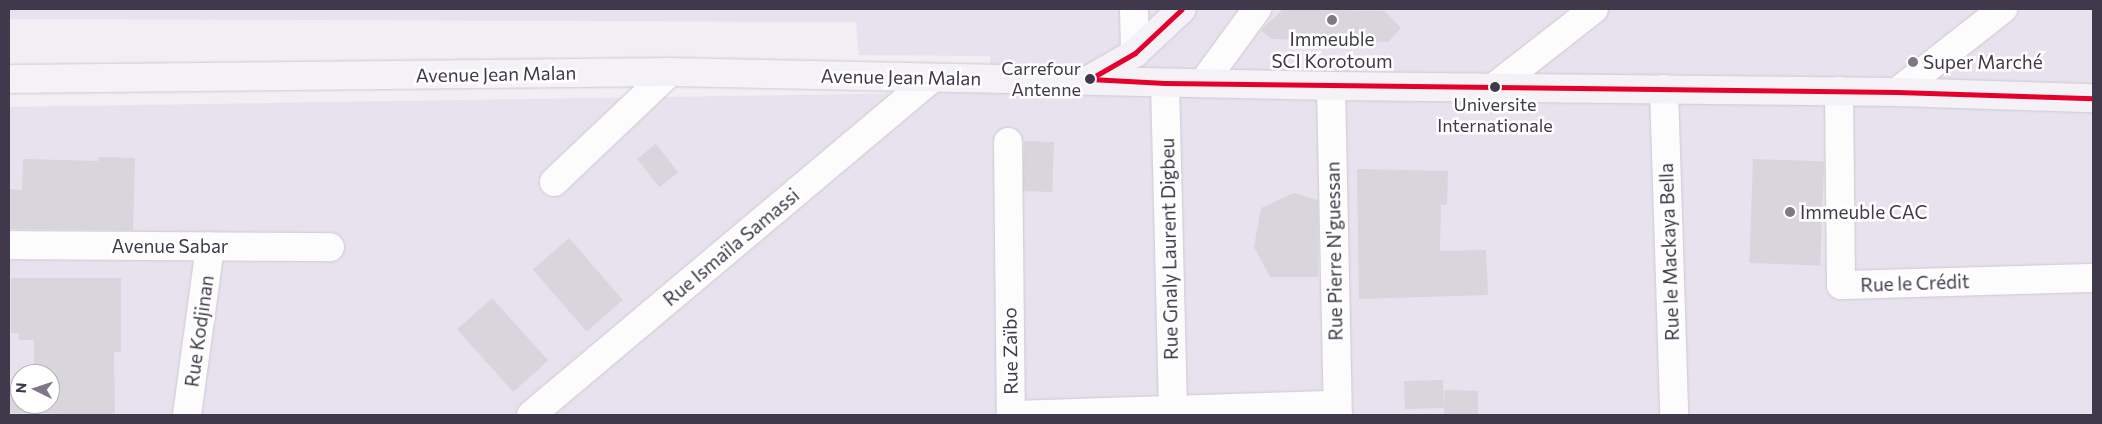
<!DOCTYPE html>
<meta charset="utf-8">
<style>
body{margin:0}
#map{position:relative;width:2102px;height:424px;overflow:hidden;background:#f1eef4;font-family:Commissioner,sans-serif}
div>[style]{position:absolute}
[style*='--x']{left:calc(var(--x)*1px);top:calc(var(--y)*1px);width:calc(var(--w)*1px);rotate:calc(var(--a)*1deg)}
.residential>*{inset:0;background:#e7e2ee}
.building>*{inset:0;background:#d8d5dc;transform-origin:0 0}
.roads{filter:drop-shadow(0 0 1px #cdcad1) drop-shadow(0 0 1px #cdcad1)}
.street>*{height:28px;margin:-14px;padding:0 14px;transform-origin:14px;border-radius:14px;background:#fdfcfd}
.secondary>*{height:28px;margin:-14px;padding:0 14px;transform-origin:14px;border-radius:14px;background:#f4f1f7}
.bus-1>*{height:5px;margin:-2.5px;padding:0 2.5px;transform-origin:2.5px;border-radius:2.5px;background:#e4002b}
.dots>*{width:14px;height:14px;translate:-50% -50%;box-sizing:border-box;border:2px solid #fff;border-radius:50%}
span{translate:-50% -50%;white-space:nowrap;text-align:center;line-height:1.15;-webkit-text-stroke:5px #fff;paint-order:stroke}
.bus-label{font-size:18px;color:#40394b}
.right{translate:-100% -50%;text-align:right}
.poi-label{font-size:19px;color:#40394b}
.left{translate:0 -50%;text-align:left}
.street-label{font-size:19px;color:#40394b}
.frame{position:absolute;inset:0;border:10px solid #40394b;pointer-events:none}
.north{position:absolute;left:10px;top:364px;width:50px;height:50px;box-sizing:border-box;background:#fff;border:1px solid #b3b0b7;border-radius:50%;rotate:274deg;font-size:14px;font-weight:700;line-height:20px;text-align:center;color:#40394b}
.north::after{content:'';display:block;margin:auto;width:18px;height:22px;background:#7e7886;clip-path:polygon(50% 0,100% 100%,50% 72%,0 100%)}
</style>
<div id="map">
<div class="residential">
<div style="clip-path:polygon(evenodd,9px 9px,2093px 9px,2093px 415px,9px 415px,9px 107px,990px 92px,990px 56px,859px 55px,856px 22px,9px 19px,9px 9px,20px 374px,50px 374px,50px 404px,20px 404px,20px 374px)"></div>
</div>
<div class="building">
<div style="clip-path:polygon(1283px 9px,1384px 11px,1401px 28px,1388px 42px,1271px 39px,1261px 30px)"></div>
<div style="left:1024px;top:141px;width:30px;height:50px;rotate:2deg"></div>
<div style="left:656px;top:144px;width:36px;height:24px;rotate:52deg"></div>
<div style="clip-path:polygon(98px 157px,135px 158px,133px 230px,9px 229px,9px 189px,22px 190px,23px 159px,98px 161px)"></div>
<div style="left:1753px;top:159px;width:71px;height:104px;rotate:2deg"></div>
<div style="clip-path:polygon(1357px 169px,1448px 171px,1447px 205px,1441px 205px,1440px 251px,1486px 250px,1488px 295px,1359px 299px)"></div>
<div style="clip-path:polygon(1294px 193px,1318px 200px,1318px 277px,1270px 277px,1254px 247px,1261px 208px)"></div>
<div style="left:569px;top:238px;width:82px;height:48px;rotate:49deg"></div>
<div style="clip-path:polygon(11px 278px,121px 278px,121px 352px,114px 352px,115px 415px,9px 413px,9px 385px,20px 385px,20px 404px,50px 404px,50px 374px,34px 374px,34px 340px,19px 340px,19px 333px,11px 333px)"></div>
<div style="left:492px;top:298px;width:84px;height:47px;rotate:48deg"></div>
<div style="clip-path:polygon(1443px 380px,1444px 406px,1445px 390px,1478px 391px,1478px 415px,1444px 415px,1444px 408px,1405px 409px,1404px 381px)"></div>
</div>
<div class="roads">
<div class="street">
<div style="--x:1134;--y:9;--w:44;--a:88.7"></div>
<div style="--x:1165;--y:83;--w:332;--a:88.6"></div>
<div style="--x:1203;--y:83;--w:92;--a:-53.9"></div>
<div style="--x:1331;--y:86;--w:329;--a:88.8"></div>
<div style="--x:1493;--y:88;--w:128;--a:-38"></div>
<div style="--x:1664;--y:89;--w:326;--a:88.2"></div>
<div style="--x:1839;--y:91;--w:194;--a:89.4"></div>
<div style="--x:1841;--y:285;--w:252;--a:-1.6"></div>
<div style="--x:1897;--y:92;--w:135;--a:-38.1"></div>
<div style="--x:1008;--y:142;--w:273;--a:89.4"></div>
<div style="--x:1011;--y:415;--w:326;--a:-1.8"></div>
<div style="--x:554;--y:182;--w:160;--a:-43.5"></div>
<div style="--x:9;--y:245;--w:321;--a:0.4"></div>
<div style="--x:187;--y:415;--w:170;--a:-82.2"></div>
<div style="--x:531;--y:415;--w:522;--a:-40.03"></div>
</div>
<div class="secondary">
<div style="--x:9;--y:79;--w:661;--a:-0.61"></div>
<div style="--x:670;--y:72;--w:661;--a:1.21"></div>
<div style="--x:1331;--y:86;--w:566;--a:0.61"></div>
<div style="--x:1897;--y:92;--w:196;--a:1.8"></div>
<div style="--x:1090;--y:79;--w:52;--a:-30"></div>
<div style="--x:1135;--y:53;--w:64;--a:-43.1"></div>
</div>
</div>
<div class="bus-1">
<div style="--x:1090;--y:79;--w:75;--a:3.1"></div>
<div style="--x:1165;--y:83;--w:732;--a:0.7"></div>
<div style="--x:1897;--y:92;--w:196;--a:1.8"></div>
<div style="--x:1090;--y:79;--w:52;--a:-30"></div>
<div style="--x:1135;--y:53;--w:64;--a:-43.1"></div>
</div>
<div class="dots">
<div style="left:1332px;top:20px;background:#7e7886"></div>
<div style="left:1913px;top:62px;background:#7e7886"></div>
<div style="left:1090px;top:79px;background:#40394b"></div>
<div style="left:1495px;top:87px;background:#40394b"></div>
<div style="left:1790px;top:212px;background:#7e7886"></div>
</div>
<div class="bus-label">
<span class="right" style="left:1081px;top:79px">Carrefour<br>Antenne</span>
<span style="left:1495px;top:115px">Universite<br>Internationale</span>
</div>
<div class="poi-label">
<span style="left:1332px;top:50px">Immeuble<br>SCI Korotoum</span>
<span class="left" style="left:1923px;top:62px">Super Marché</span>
<span class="left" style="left:1800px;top:212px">Immeuble CAC</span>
</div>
<div class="street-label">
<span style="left:496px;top:74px;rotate:-1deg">Avenue Jean Malan</span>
<span style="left:901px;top:77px;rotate:1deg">Avenue Jean Malan</span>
<span style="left:170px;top:246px">Avenue Sabar</span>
<span style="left:731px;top:247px;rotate:-40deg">Rue Ismaïla Samassi</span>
<span style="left:1169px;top:249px;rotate:-91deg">Rue Gnaly Laurent Digbeu</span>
<span style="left:1334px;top:251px;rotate:-91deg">Rue Pierre N'guessan</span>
<span style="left:1669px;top:252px;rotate:-92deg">Rue le Mackaya Bella</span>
<span style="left:1915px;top:283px;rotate:-2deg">Rue le Crédit</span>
<span style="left:199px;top:331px;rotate:-82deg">Rue Kodjinan</span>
<span style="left:1010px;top:351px;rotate:-91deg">Rue Zaïbo</span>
</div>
<div class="frame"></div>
<div class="north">N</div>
</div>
